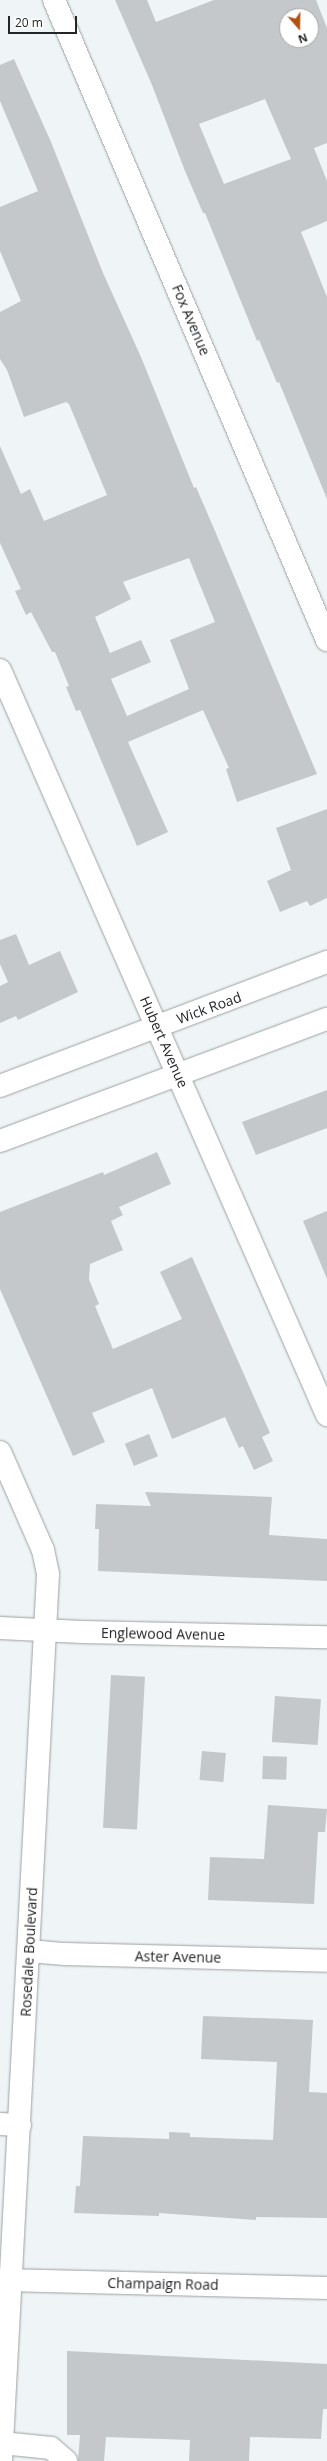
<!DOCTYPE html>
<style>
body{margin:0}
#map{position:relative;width:327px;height:2461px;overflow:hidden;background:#eff4f6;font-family:"Open Sans",sans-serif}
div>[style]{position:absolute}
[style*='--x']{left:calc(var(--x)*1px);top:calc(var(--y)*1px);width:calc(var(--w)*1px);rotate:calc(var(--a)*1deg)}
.building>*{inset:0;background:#c4c8ca;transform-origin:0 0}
.roads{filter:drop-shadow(0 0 1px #9ca1a3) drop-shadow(0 0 1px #9ca1a3)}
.minor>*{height:22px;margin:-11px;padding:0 11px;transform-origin:11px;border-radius:11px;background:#fff}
span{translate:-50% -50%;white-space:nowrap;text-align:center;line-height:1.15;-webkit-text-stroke:3.5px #fff;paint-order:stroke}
.street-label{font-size:14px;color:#232526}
.north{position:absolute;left:279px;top:8px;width:40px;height:40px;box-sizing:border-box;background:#fff;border:1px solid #a7a8a8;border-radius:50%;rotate:160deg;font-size:11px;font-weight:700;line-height:16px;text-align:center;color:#232526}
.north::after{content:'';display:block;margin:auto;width:14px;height:18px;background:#b3520f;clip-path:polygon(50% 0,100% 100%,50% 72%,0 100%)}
.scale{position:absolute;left:8px;top:16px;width:69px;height:18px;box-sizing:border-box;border:2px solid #232526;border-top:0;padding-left:5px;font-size:12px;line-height:14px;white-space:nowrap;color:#232526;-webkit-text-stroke:3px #fff;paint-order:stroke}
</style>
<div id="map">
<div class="building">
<div style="clip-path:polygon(evenodd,115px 0,147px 0,156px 22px,214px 0,316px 0,327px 28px,327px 143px,314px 148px,327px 181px,327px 221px,301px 232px,327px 297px,327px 499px,279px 382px,277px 383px,259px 340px,257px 341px,205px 213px,203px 213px,185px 171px,152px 85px,115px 0,287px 16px,311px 16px,311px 40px,287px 40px,287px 16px,115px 0,265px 99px,291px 159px,224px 184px,199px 124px,265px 99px)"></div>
<div style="clip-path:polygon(evenodd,14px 59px,51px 142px,103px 273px,141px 357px,194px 488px,196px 487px,215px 531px,317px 774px,237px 802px,226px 769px,229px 768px,203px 710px,128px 742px,168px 832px,137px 846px,80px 710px,76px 711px,66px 687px,69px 686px,55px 652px,52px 652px,31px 612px,26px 615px,15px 591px,21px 589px,0 543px,0 446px,21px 494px,30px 489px,44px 521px,107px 495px,69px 404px,66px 402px,24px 417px,7px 370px,0 359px,0 312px,21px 301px,0 251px,0 207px,38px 191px,0 101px,0 65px,14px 59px,189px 558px,215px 622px,170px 640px,189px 689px,127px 716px,111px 679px,151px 662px,141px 640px,110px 653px,95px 617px,131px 599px,123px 582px,189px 558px)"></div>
<div style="clip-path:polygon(327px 809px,327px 898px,310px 906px,307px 901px,280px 912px,267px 881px,291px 870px,276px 828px)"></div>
<div style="clip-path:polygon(16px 934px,29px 965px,60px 951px,78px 992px,18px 1020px,16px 1016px,0 1023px,0 986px,8px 982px,0 964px,0 940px)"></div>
<div style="clip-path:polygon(327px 1090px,327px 1128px,256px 1155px,242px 1122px)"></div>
<div style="clip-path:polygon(157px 1152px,171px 1184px,119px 1207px,123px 1215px,111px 1221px,123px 1250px,90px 1264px,89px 1279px,99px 1304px,95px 1306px,113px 1349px,182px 1319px,160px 1272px,192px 1257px,270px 1433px,262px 1437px,273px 1461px,254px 1470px,243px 1446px,239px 1448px,225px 1417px,172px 1439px,152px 1388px,92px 1413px,105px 1442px,73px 1456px,0 1289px,0 1212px,103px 1172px,104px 1175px)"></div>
<div style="clip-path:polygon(327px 1211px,327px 1279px,303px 1221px)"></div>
<div style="left:149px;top:1434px;width:24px;height:26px;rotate:68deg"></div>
<div style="clip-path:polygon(145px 1492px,272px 1497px,269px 1535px,327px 1539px,327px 1581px,98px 1571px,99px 1529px,95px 1529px,96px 1504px,151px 1506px)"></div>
<div style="left:111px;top:1675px;width:34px;height:153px;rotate:3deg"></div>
<div style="left:275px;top:1696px;width:46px;height:46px;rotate:4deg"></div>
<div style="left:202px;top:1751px;width:24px;height:29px;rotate:5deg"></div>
<div style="left:263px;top:1756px;width:24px;height:23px;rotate:2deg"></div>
<div style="clip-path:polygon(268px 1805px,327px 1809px,325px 1832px,318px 1832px,314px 1904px,208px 1900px,210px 1857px,264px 1859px)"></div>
<div style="clip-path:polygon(203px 2016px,313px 2020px,309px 2092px,327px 2093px,327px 2218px,256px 2217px,256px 2220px,159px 2213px,159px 2216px,74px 2213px,76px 2186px,80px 2186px,83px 2136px,169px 2139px,169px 2132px,190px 2133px,190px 2137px,273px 2140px,277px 2062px,201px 2059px)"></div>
<div style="clip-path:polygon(67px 2351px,327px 2364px,327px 2409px,323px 2409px,321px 2439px,250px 2437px,249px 2461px,189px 2461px,190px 2440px,106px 2437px,104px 2461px,78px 2461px,80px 2435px,67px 2435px)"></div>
</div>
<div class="roads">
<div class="minor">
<div style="--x:54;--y:0;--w:696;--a:66.9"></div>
<div style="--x:0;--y:670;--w:814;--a:66.3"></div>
<div style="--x:0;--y:1086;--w:350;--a:-20.8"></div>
<div style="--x:0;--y:1141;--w:349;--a:-20.5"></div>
<div style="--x:0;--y:1452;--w:107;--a:66.3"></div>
<div style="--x:43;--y:1550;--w:25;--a:78"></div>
<div style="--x:48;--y:1574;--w:888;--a:93.03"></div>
<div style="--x:0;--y:1628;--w:82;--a:2.8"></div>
<div style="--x:82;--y:1632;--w:245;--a:1.2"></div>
<div style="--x:29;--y:1951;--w:36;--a:5"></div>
<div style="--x:65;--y:1954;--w:262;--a:1.5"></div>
<div style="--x:0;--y:2124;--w:20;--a:3"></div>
<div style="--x:0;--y:2280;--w:327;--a:1.4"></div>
<div style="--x:2;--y:2443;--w:49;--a:5.8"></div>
<div style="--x:51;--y:2448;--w:20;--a:41"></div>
</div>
</div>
<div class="street-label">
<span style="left:191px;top:320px;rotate:67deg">Fox Avenue</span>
<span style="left:209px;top:1008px;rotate:-20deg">Wick Road</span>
<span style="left:164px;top:1042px;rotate:66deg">Hubert Avenue</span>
<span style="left:163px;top:1634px;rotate:1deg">Englewood Avenue</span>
<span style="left:29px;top:1952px;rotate:-87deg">Rosedale Boulevard</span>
<span style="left:178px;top:1957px;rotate:1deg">Aster Avenue</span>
<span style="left:163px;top:2284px;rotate:1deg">Champaign Road</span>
</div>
<div class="north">N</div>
<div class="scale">20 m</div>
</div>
